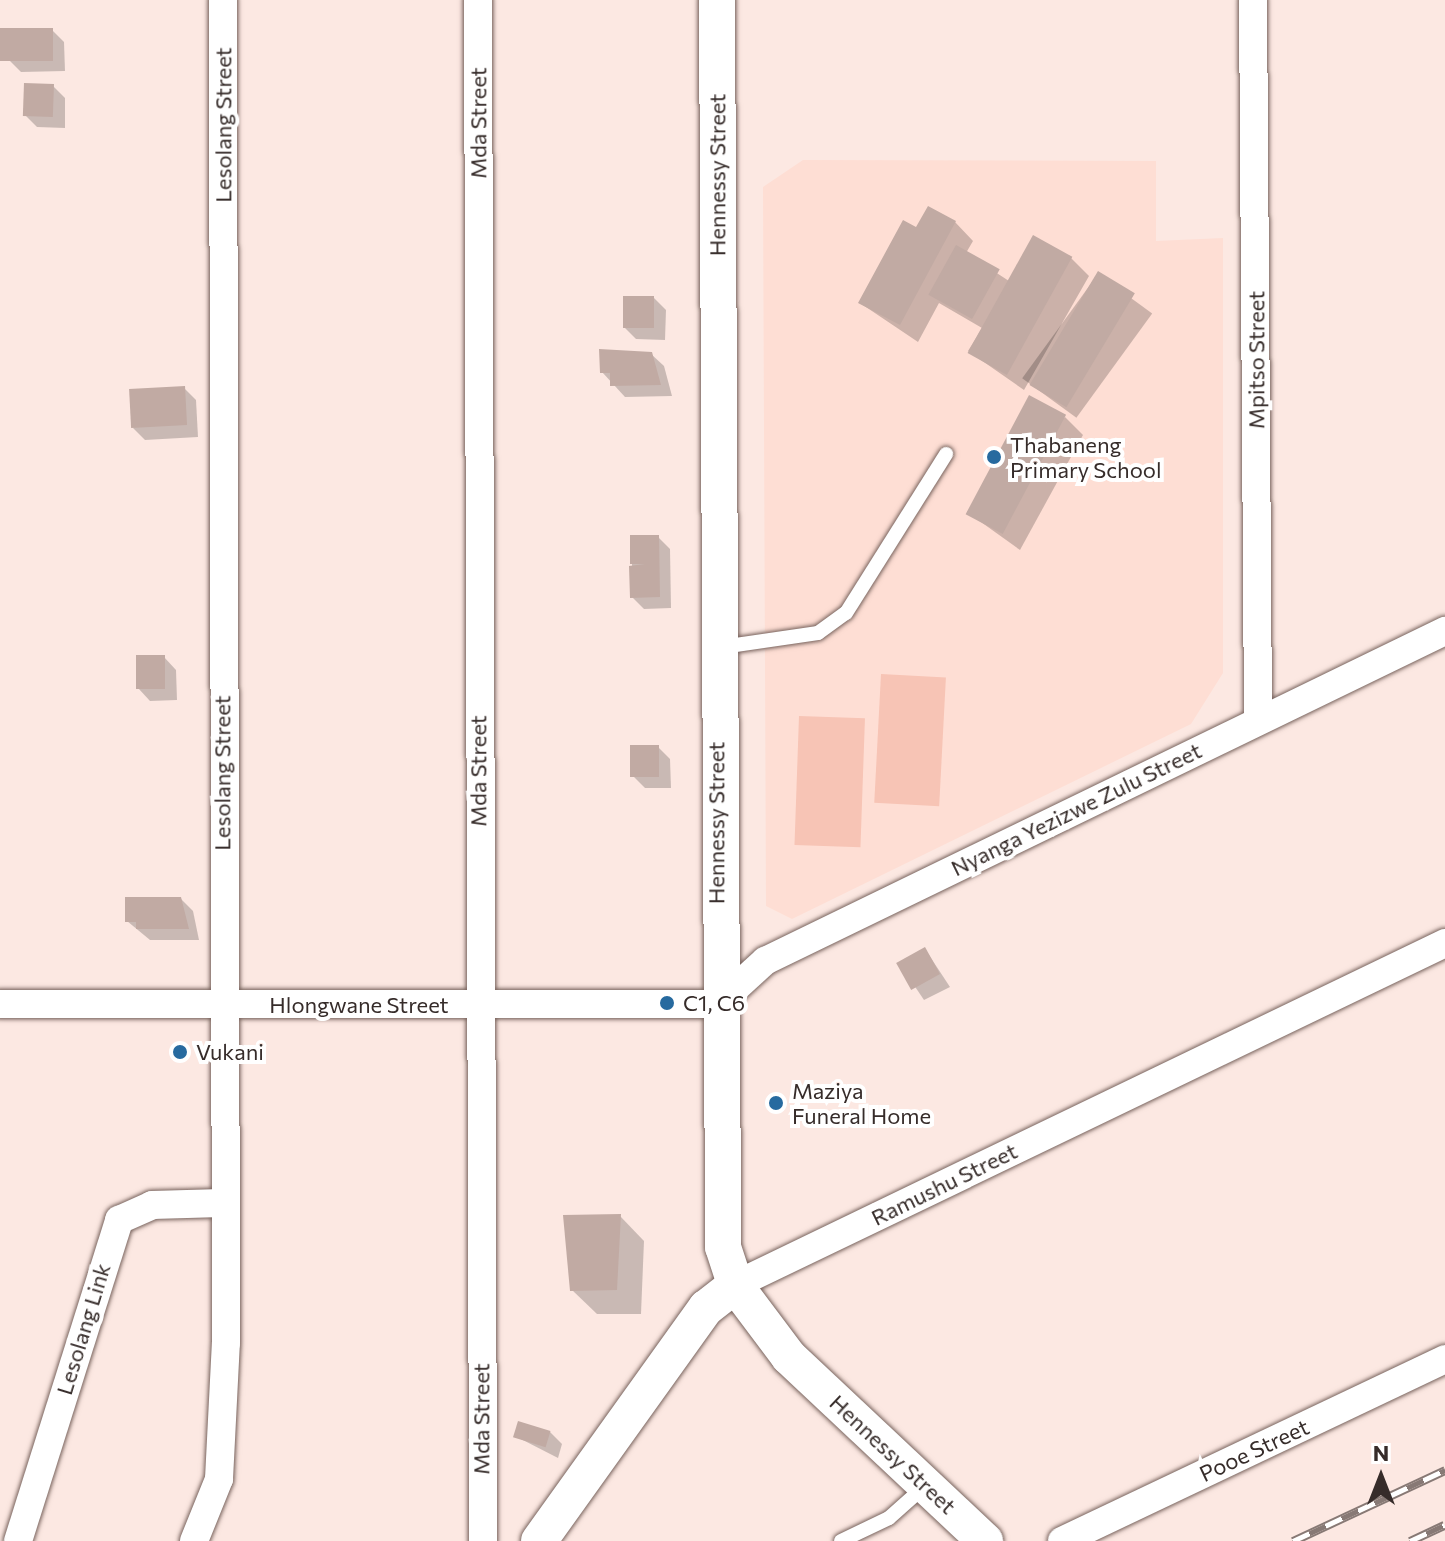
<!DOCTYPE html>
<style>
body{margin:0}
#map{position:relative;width:1445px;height:1541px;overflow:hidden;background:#fce8e2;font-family:Commissioner,sans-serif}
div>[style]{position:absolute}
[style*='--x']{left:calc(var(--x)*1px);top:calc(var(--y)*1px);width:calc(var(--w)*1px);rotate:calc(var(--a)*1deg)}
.built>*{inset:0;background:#feded4}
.green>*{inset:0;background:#f7c4b5;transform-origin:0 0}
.shadow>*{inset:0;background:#0003;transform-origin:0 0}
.building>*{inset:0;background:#c1aaa3;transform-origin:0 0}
.roads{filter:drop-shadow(0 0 2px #78635d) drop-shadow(0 0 2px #78635d)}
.service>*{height:14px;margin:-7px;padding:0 7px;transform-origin:7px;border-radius:7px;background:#fff}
.minor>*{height:28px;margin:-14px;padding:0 14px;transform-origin:14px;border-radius:14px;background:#fff}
.tertiary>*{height:36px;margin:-18px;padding:0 18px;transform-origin:18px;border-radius:18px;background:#fff}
.rail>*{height:9px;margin-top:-4.5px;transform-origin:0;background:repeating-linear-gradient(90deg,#fff 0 18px,#877975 0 36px);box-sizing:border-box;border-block:2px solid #877975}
.dots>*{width:22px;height:22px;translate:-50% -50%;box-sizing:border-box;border:4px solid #fff;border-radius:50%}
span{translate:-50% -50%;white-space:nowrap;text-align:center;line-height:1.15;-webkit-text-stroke:8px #fff;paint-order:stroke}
.street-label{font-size:22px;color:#362c2a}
.poi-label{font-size:22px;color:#362c2a}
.left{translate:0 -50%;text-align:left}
.north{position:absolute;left:1341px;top:1437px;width:80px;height:80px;-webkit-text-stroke:6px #fff;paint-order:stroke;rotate:0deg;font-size:22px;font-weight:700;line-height:32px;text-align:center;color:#362c2a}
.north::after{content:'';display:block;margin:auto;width:28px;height:36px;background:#362c2a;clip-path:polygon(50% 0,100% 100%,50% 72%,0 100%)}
</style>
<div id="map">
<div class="built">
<div style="clip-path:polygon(803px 160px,1156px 161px,1156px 241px,1223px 238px,1223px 673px,1191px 724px,792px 919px,766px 906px,763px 187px)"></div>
</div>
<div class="green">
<div style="left:881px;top:674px;width:65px;height:129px;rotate:3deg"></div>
<div style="left:799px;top:716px;width:66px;height:129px;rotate:2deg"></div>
</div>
<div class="shadow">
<div style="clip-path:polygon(52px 30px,64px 42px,65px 71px,21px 72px,8px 59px)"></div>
<div style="clip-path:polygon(53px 86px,65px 98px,65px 128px,37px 127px,25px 115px)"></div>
<div style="clip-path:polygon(955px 222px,973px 241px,966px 253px,1009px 281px,1071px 258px,1089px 276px,1024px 390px,968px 351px,982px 328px,939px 303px,918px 342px,860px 303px,917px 230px)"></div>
<div style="left:1098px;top:274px;width:67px;height:129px;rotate:36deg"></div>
<div style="clip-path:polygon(654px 298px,666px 310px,665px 340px,636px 339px,624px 327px)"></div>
<div style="clip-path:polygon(651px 354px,664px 366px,672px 396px,625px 397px,602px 372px)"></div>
<div style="clip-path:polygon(184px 388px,196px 400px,198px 437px,145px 440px,133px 428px)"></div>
<div style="clip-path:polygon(1065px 417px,1083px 435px,1020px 550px,967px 512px)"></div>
<div style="clip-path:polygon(632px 537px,658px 537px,670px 549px,671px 608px,644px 609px,632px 597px)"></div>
<div style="clip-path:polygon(164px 657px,176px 670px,177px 700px,150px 701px,138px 688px)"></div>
<div style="clip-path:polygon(658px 747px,670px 759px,671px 788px,645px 788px,633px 776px)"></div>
<div style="clip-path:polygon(181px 899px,193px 911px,199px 940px,150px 940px,127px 921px)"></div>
<div style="clip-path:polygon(925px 949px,950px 987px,924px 1000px,899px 963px)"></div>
<div style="clip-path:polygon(620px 1216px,644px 1241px,641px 1314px,597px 1314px,572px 1290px)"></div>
<div style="clip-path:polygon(550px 1432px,562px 1444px,558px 1458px,515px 1436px)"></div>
</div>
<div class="building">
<div style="left:0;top:28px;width:53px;height:33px"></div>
<div style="left:24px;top:83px;width:30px;height:33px;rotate:2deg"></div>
<div style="clip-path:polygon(928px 206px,956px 221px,900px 325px,858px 303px,903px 220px,916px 227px)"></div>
<div style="left:1033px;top:235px;width:45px;height:135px;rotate:29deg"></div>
<div style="left:956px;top:245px;width:50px;height:57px;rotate:29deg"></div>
<div style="left:1098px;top:271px;width:43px;height:133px;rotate:31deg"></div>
<div style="left:623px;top:296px;width:31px;height:32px"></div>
<div style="clip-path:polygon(599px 349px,652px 352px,661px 385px,610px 386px,610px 373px,600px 373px)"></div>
<div style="left:185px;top:386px;width:39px;height:56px;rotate:87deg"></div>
<div style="left:1029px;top:395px;width:42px;height:135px;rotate:28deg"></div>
<div style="clip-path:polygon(630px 535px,659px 535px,660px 597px,630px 598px,629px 566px,645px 564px,630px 564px)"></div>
<div style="left:165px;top:655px;width:34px;height:29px;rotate:90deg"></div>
<div style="left:630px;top:745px;width:29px;height:32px"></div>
<div style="clip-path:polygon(125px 897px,181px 897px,189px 929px,136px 929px,136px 922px,125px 922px)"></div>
<div style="left:925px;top:947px;width:31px;height:33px;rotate:61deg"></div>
<div style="clip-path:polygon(621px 1214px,617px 1290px,570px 1291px,563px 1215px)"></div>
<div style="left:518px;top:1421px;width:34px;height:17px;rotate:17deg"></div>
</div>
<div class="roads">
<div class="service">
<div style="--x:722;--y:647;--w:97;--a:-8.3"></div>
<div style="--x:818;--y:633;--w:34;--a:-36"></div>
<div style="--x:846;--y:613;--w:188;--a:-57.8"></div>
<div style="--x:841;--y:1541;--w:53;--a:-25.6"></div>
<div style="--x:889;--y:1518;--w:50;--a:-41.7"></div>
</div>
<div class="minor">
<div style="--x:478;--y:0;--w:1541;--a:89.81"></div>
<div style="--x:1253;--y:0;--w:720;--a:89.6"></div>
<div style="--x:0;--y:1004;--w:718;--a:0"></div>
<div style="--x:718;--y:1004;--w:64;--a:-42.5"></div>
<div style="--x:765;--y:961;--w:756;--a:-25.89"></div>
<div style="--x:735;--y:1285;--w:788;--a:-25.72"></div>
<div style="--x:18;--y:1541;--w:337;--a:-72.5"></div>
<div style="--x:119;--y:1220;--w:36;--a:-24"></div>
<div style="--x:152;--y:1205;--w:70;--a:-1.6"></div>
<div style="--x:194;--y:1541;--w:67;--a:-68"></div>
<div style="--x:219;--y:1479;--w:136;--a:-87.1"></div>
<div style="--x:226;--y:1343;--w:1343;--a:-90.13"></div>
<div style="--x:1062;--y:1541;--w:424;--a:-25.4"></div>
</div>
<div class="tertiary">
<div style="--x:717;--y:0;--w:1247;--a:89.72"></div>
<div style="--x:723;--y:1247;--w:40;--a:72"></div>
<div style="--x:735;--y:1285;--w:90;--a:53.1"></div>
<div style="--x:789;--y:1357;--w:269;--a:43.2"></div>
<div style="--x:539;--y:1541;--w:287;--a:-54.4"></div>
<div style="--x:706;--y:1308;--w:37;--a:-38"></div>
</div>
</div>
<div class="rail">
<div style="--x:1293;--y:1541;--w:168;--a:-25"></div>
<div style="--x:1410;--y:1541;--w:38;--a:-25"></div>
</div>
<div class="dots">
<div style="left:994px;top:457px;background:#276a9f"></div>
<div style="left:667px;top:1003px;background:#276a9f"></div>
<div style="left:180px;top:1052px;background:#276a9f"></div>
<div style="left:776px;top:1103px;background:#276a9f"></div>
</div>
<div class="street-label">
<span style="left:478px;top:123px;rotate:-90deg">Mda Street</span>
<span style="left:223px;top:125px;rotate:-90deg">Lesolang Street</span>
<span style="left:717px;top:175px;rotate:-90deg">Hennessy Street</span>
<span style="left:1256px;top:360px;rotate:-90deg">Mpitso Street</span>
<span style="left:478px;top:771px;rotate:-90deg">Mda Street</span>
<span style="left:222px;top:773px;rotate:-90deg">Lesolang Street</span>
<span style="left:1076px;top:809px;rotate:-26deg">Nyanga Yezizwe Zulu Street</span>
<span style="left:716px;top:823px;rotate:-90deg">Hennessy Street</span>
<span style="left:359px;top:1005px">Hlongwane Street</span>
<span style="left:944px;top:1184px;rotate:-26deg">Ramushu Street</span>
<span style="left:83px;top:1329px;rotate:-73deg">Lesolang Link</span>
<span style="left:481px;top:1419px;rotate:-90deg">Mda Street</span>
<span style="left:1254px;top:1450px;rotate:-25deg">Pooe Street</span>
<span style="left:893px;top:1454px;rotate:43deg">Hennessy Street</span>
</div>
<div class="poi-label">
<span class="left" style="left:1010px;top:457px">Thabaneng<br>Primary School</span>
<span class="left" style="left:683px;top:1003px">C1, C6</span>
<span class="left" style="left:196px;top:1052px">Vukani</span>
<span class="left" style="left:792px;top:1103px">Maziya<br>Funeral Home</span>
</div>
<div class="north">N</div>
</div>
